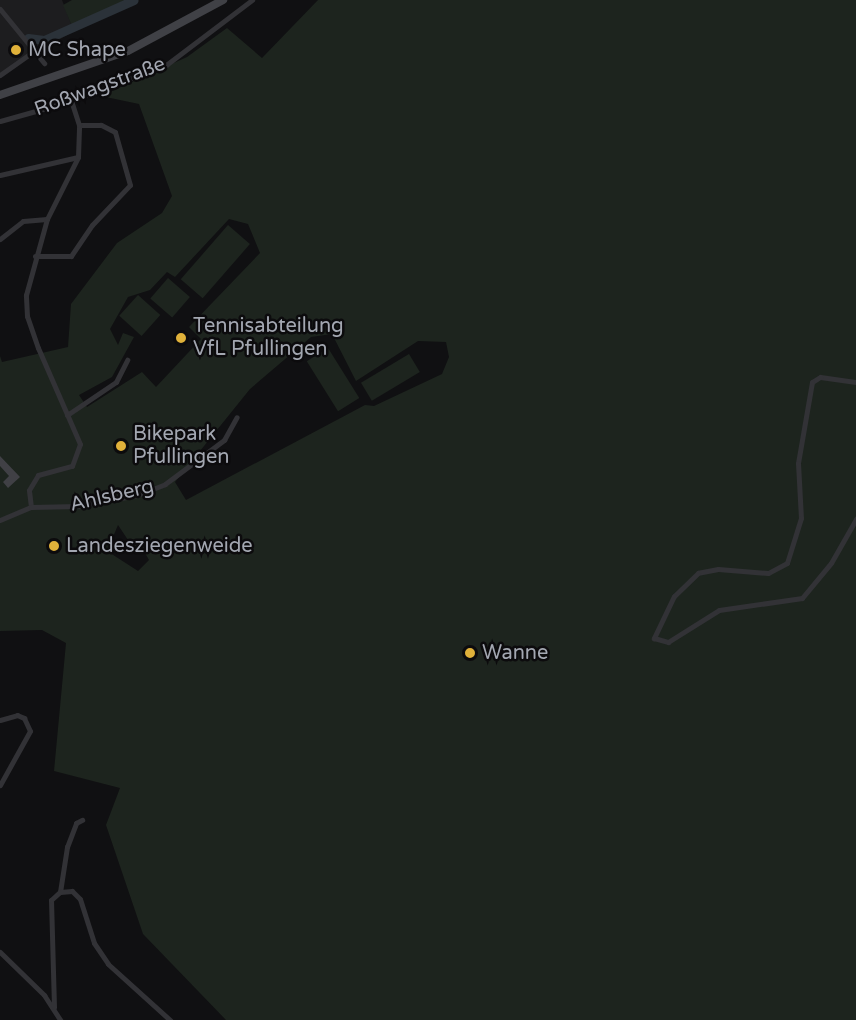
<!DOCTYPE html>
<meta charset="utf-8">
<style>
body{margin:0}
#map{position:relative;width:856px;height:1020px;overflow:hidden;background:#101012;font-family:"Varela Round",sans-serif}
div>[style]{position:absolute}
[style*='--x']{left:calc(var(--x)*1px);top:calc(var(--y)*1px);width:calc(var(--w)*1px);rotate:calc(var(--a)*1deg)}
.built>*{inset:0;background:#1d1d1f}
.green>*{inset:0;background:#1d241e;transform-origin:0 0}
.river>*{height:9px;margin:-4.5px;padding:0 4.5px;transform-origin:4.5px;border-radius:4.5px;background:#2b3239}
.building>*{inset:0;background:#404045}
.street>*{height:5px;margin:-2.5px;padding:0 2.5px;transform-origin:2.5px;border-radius:2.5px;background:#323236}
.secondary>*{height:8px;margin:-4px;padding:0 4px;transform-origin:4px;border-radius:4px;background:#404146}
.dots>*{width:16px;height:16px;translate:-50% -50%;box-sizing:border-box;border:3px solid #0c0b0d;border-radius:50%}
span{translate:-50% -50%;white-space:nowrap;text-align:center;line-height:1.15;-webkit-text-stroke:5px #0c0b0d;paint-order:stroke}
.poi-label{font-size:20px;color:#a3a7b1}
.left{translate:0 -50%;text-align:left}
.street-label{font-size:20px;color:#a3a7b1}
</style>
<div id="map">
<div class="built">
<div style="clip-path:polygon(0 0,62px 0,74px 31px,0 74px)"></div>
</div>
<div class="green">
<div style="clip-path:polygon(72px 0,126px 0,72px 26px,63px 5px)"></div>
<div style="clip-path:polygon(evenodd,318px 0,856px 0,856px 1020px,226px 1020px,143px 934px,106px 825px,120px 788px,54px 771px,66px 643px,42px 630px,0 631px,0 356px,2px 362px,68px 347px,71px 304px,117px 243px,162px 213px,172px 196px,139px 104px,101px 96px,187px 57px,227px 28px,262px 58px,318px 0,229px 219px,248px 224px,260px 253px,189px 327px,201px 339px,156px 387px,142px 372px,87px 407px,79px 395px,112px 377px,134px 337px,123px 333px,118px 345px,110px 329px,128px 297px,150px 290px,167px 272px,175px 277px,229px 219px,318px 0,332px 334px,356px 381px,418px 341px,446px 342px,449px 357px,442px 374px,374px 406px,365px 405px,186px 500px,175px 482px,250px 389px,311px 337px,332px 334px,318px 0,118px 525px,134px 549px,140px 544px,149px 560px,138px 571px,107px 551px,118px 525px)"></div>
<div style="left:228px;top:225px;width:29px;height:72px;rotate:41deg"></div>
<div style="left:168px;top:278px;width:29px;height:27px;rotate:41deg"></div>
<div style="left:138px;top:295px;width:30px;height:28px;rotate:42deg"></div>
<div style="left:328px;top:348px;width:59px;height:25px;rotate:58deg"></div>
<div style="left:409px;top:354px;width:21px;height:56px;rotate:59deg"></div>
</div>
<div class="river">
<div style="--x:28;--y:38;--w:16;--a:7"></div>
<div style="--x:44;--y:40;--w:98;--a:-24"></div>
</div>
<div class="building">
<div style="clip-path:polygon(0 456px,20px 477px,8px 488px,3px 482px,9px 476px,0 466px)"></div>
</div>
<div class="street">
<div style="--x:0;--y:9;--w:70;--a:50.8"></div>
<div style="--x:0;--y:75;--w:42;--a:-35.2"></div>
<div style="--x:0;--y:121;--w:74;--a:-15.7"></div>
<div style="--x:71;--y:101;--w:102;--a:-20.8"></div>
<div style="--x:166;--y:65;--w:108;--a:-37.1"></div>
<div style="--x:0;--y:175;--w:80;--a:-13"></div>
<div style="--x:0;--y:239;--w:29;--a:-38"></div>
<div style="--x:23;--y:221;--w:24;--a:-5"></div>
<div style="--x:35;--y:256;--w:36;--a:0"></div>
<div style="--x:71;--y:256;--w:37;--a:-56"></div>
<div style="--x:92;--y:225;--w:55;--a:-46.5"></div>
<div style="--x:130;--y:185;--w:55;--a:-105.8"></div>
<div style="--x:115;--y:132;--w:16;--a:-153"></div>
<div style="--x:101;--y:125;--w:22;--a:180"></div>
<div style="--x:856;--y:382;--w:36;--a:-172"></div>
<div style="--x:820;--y:377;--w:9;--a:148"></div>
<div style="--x:812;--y:382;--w:82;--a:99.8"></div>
<div style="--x:798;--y:463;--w:55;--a:86.9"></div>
<div style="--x:801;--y:518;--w:47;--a:107.3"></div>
<div style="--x:787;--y:563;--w:21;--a:152"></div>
<div style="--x:768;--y:573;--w:50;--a:-175.4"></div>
<div style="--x:718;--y:569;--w:20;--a:169"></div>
<div style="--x:698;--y:573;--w:33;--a:136"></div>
<div style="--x:674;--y:596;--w:47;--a:115.5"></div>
<div style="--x:654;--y:638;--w:15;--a:16"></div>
<div style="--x:668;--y:642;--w:60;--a:-32.1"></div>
<div style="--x:719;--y:610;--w:84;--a:-8.2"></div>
<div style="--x:802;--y:598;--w:45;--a:-50.4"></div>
<div style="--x:831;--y:563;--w:51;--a:-60.4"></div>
<div style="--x:67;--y:415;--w:59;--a:-34"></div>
<div style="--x:116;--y:382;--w:25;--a:-63"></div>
<div style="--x:31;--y:507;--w:17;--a:-97"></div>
<div style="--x:29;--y:490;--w:17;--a:-59"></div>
<div style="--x:38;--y:475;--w:35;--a:-15"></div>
<div style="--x:72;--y:466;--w:23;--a:-70"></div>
<div style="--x:80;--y:444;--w:105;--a:-113.6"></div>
<div style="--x:38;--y:348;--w:34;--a:-109"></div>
<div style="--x:27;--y:316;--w:21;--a:-93"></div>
<div style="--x:26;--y:295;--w:79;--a:-74.6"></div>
<div style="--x:47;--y:219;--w:69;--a:-63.4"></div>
<div style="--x:78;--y:157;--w:32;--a:-88"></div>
<div style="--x:79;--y:125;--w:25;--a:-108"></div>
<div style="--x:0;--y:520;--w:34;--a:-23"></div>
<div style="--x:31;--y:507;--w:47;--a:-1.2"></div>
<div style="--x:78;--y:506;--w:60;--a:-10.6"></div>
<div style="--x:137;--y:495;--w:30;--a:-21"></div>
<div style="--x:165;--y:484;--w:74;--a:-36.7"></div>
<div style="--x:224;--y:440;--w:26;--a:-61"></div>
<div style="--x:0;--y:720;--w:18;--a:-16"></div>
<div style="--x:17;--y:715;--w:8;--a:23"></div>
<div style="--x:24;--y:718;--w:14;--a:65"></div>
<div style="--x:30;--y:731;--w:62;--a:119.1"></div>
<div style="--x:60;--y:892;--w:46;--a:-81.2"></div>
<div style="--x:67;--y:847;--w:26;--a:-69"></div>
<div style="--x:76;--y:823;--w:7;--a:-27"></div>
<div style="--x:0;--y:952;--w:62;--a:44.3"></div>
<div style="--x:44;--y:995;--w:30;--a:57"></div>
<div style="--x:54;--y:1007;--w:107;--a:-91.6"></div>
<div style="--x:51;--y:900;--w:12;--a:-42"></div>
<div style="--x:60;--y:892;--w:12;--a:-5"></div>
<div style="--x:72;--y:891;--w:11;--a:45"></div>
<div style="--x:80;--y:899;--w:46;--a:72.3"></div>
<div style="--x:94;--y:943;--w:25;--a:56"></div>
<div style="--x:108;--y:964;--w:84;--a:42.1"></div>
</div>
<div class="secondary">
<div style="--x:0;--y:95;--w:135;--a:-19"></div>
<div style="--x:128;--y:51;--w:108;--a:-28.2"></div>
</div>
<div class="dots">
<div style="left:16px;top:50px;background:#e0b13a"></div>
<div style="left:181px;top:338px;background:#e0b13a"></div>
<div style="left:121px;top:446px;background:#e0b13a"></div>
<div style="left:54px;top:546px;background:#e0b13a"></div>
<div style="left:470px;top:653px;background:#e0b13a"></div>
</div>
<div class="poi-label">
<span class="left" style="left:28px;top:50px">MC Shape</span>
<span class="left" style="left:193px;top:338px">Tennisabteilung<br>VfL Pfullingen</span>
<span class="left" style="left:133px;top:446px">Bikepark<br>Pfullingen</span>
<span class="left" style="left:66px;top:546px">Landesziegenweide</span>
<span class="left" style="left:482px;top:653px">Wanne</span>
</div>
<div class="street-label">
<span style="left:100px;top:87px;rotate:-20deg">Roßwagstraße</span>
<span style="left:112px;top:496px;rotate:-13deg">Ahlsberg</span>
</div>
</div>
